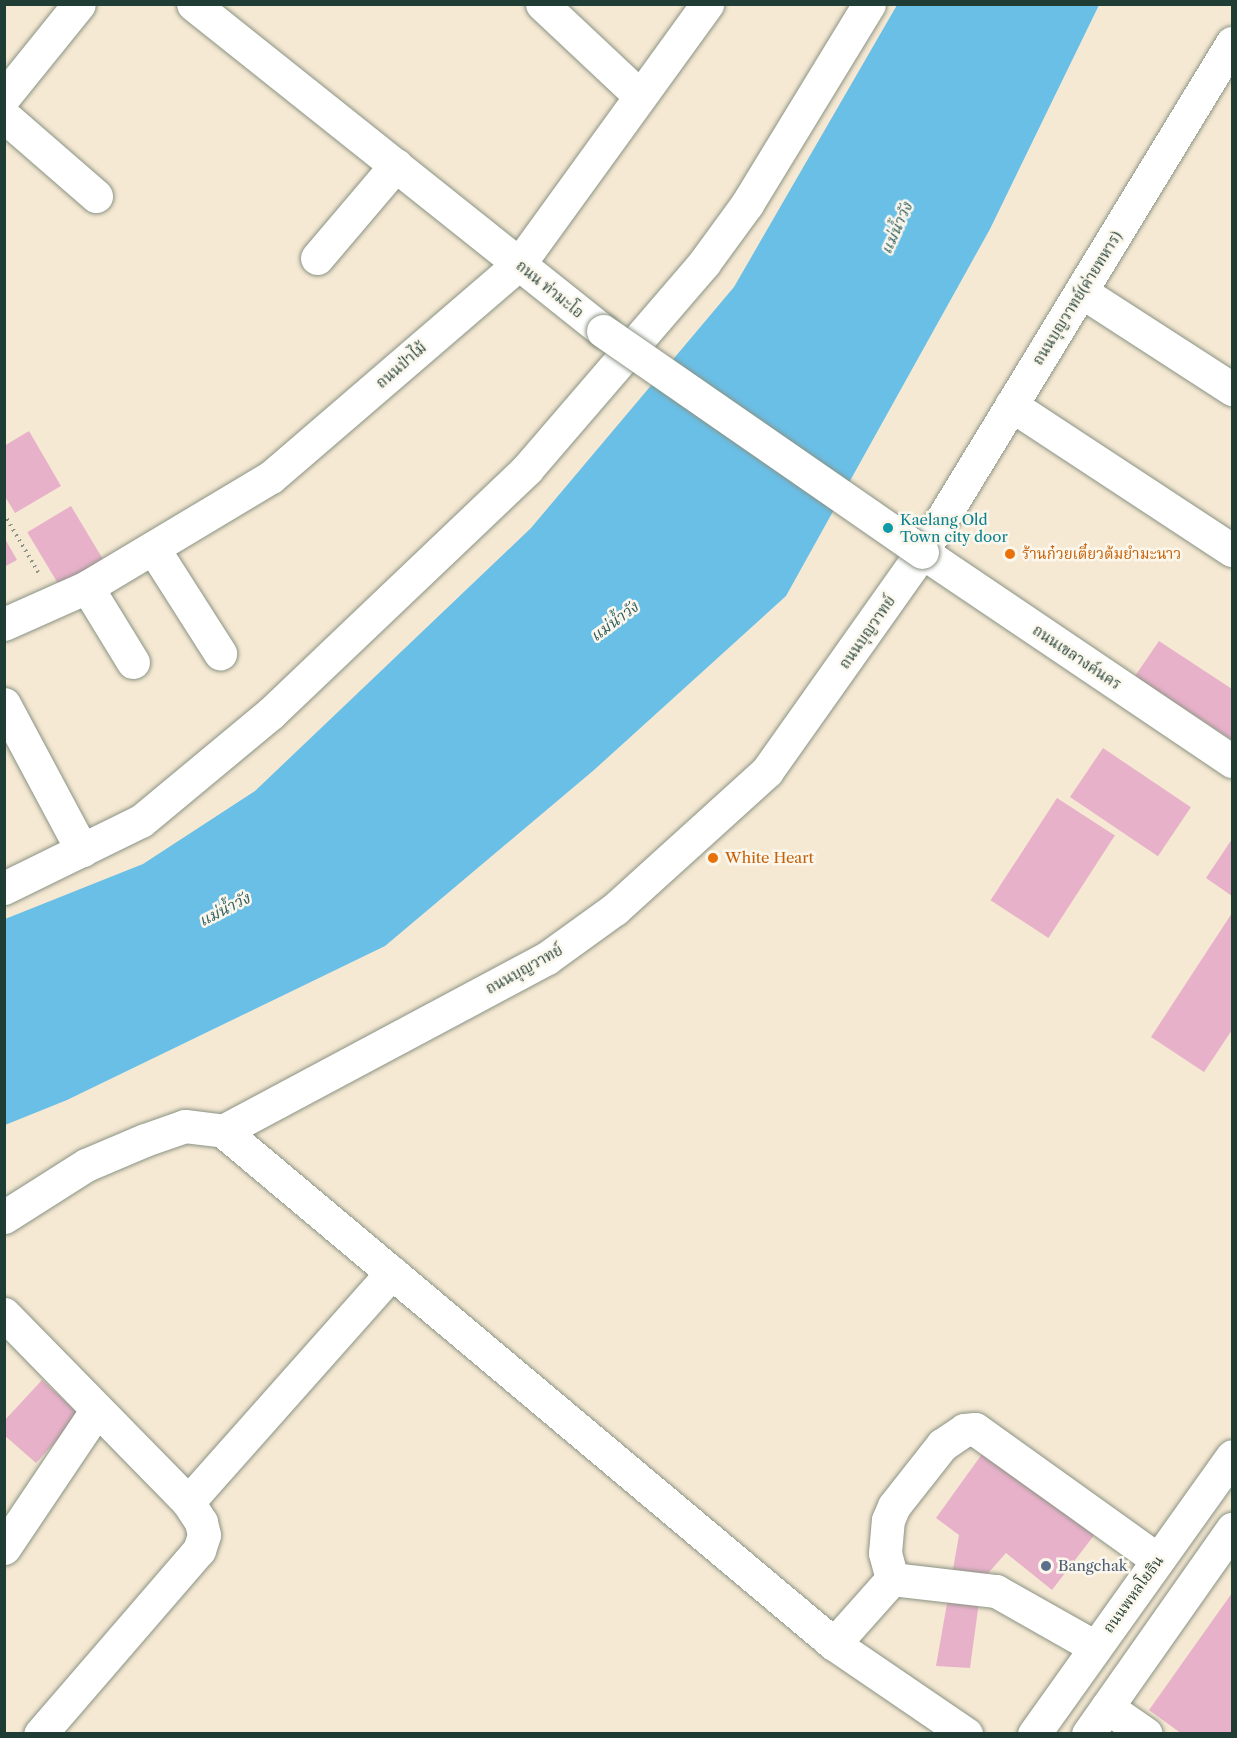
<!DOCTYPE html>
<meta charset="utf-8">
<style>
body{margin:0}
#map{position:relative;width:1237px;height:1738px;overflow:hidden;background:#f6e9d3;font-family:"Libre Caslon Text","Noto Serif Thai",serif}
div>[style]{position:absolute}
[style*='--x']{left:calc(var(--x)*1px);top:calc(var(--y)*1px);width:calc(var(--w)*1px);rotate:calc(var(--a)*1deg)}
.water>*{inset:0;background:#6abfe7}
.building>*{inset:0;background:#e8b1ca;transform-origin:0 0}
.path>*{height:4px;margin-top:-2px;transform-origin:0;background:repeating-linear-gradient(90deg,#8a9384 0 1.5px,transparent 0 6px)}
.roads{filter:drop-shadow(0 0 2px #8a9384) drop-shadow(0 0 2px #8a9384)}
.minor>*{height:33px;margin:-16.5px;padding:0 16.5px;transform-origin:16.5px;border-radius:16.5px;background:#fff}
.major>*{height:33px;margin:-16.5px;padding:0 16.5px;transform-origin:16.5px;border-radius:16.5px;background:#fff}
.bridges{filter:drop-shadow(0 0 2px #8a9384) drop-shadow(0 0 2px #8a9384)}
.minor-bridge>*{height:33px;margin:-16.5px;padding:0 16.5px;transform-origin:16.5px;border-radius:16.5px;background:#fff}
.dots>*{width:16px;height:16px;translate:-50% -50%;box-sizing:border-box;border:3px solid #fbf7ec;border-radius:50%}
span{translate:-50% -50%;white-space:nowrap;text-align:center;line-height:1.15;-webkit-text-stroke:5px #fbf7ec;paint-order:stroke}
.street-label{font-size:15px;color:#1f3d34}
.culture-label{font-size:15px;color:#0d838f}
.left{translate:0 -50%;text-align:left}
.food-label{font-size:15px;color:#c56008}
.service-label{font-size:15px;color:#4e5e75}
.water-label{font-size:16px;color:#325e61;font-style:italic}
.frame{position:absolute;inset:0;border:6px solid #1f3d34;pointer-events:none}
</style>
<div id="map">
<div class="water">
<div style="clip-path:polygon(897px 5px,1099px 5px,990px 229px,786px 596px,594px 770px,385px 946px,67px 1100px,5px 1125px,5px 919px,143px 864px,255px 791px,531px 528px,734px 287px)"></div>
</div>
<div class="building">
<div style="clip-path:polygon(29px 431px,61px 486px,15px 513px,4px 495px,4px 446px)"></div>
<div style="left:71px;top:506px;width:62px;height:51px;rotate:59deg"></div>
<div style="clip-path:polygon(4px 537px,17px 560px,4px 567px)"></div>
<div style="clip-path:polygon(1159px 641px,1232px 689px,1232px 740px,1135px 676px)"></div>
<div style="left:1103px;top:748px;width:106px;height:59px;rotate:34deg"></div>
<div style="left:1057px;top:798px;width:69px;height:122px;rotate:33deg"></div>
<div style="clip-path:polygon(1232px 839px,1232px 896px,1206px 878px)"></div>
<div style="clip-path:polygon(1232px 913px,1232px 1030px,1204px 1072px,1151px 1037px)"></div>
<div style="clip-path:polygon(42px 1380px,80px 1415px,36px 1463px,4px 1435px,4px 1421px)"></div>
<div style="clip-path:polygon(982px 1454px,1013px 1477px,1015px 1472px,1095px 1534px,1052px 1590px,1006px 1553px,982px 1580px,970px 1668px,936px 1666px,959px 1535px,936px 1518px)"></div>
<div style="clip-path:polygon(1232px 1593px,1232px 1734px,1182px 1734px,1149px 1710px)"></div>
</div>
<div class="path">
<div style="--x:4;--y:514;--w:71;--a:59.5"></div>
</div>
<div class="roads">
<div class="minor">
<div style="--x:193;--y:4;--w:524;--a:38.57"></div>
<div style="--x:542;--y:4;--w:134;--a:43.2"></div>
<div style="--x:4;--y:97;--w:119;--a:-51.1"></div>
<div style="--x:4;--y:116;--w:122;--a:41"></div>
<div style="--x:317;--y:258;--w:122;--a:-49.7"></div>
<div style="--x:1082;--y:292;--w:179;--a:32.9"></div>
<div style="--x:1011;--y:405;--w:264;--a:33.3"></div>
<div style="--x:153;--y:548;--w:125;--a:57.5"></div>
<div style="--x:922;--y:552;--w:374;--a:34"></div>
<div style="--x:87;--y:587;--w:88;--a:58.5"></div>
<div style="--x:4;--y:624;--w:91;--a:-24"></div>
<div style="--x:87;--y:587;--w:214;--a:-30.9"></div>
<div style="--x:271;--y:477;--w:327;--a:-40.7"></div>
<div style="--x:519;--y:264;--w:321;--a:-54.1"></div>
<div style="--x:4;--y:704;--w:166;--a:61.9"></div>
<div style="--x:4;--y:888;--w:153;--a:-26.1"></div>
<div style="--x:141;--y:821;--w:169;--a:-39.7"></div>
<div style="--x:271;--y:713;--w:354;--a:-43.6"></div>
<div style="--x:527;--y:469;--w:272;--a:-49.3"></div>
<div style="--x:704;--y:263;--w:73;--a:-53.9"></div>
<div style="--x:747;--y:204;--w:234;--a:-58.6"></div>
<div style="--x:223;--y:1131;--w:798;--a:40.02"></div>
<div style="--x:834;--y:1644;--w:160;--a:34.3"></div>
<div style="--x:4;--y:1217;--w:97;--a:-32.4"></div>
<div style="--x:86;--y:1165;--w:64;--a:-23"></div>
<div style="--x:145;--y:1140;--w:42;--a:-19.3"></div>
<div style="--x:185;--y:1126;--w:38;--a:7"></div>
<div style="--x:223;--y:1131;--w:367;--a:-28.1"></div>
<div style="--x:547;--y:958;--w:84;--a:-35.8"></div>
<div style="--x:615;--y:909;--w:205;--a:-42.2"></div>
<div style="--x:767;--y:771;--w:268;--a:-54.7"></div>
<div style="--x:922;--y:552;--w:596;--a:-58.66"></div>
<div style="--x:4;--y:1314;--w:263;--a:45.6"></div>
<div style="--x:188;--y:1502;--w:24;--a:57"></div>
<div style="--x:201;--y:1522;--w:13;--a:77"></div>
<div style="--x:204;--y:1535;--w:16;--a:108"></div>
<div style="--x:199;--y:1550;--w:243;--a:130.8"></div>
<div style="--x:188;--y:1502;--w:307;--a:-48.4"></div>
<div style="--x:4;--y:1548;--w:165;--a:-56.1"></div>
<div style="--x:892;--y:1579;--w:27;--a:-105"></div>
<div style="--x:885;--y:1553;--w:33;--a:-85"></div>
<div style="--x:888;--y:1520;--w:15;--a:-67"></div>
<div style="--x:894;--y:1506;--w:78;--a:-51.8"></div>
<div style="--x:942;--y:1445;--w:27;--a:-34"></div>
<div style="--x:964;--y:1430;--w:11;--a:-5"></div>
<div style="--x:975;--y:1429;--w:225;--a:35.6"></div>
<div style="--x:834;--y:1644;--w:87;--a:-48.3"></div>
<div style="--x:892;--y:1579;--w:105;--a:6.6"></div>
<div style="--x:996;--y:1591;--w:114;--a:29.5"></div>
<div style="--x:1107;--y:1707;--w:47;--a:34.7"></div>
</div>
<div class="major">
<div style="--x:1034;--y:1734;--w:341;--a:-54.5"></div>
<div style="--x:1088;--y:1734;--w:251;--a:-54.9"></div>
</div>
</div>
<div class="bridges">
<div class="minor-bridge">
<div style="--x:603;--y:331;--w:388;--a:34.7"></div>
</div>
</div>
<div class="dots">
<div style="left:888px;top:528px;background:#0f9aa8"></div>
<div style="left:1010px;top:554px;background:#e8710a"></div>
<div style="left:713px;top:858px;background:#e8710a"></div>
<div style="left:1046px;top:1566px;background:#5c6f8a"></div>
</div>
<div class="street-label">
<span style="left:550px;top:289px;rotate:39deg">ถนน ท่ามะโอ</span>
<span style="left:1077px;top:298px;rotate:-58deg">ถนนบุญวาทย์(ค่ายทหาร)</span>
<span style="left:401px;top:365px;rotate:-41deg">ถนนป่าไม้</span>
<span style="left:867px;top:632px;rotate:-55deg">ถนนบุญวาทย์</span>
<span style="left:1077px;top:657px;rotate:34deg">ถนนเขลางค์นคร</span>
<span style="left:524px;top:969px;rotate:-29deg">ถนนบุญวาทย์</span>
<span style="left:1133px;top:1594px;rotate:-54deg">ถนนพหลโยธิน</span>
</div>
<div class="culture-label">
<span class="left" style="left:900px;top:528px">Kaelang Old<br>Town city door</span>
</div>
<div class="food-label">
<span class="left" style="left:1022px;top:554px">ร้านก๋วยเตี๋ยวต้มยำมะนาว</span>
<span class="left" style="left:725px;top:858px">White Heart</span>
</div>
<div class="service-label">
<span class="left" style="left:1058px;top:1566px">Bangchak</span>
</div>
<div class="water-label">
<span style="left:896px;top:228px;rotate:-66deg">แม่น้ำวัง</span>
<span style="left:614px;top:621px;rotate:-37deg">แม่น้ำวัง</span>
<span style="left:224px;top:909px;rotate:-27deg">แม่น้ำวัง</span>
</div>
<div class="frame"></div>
</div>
